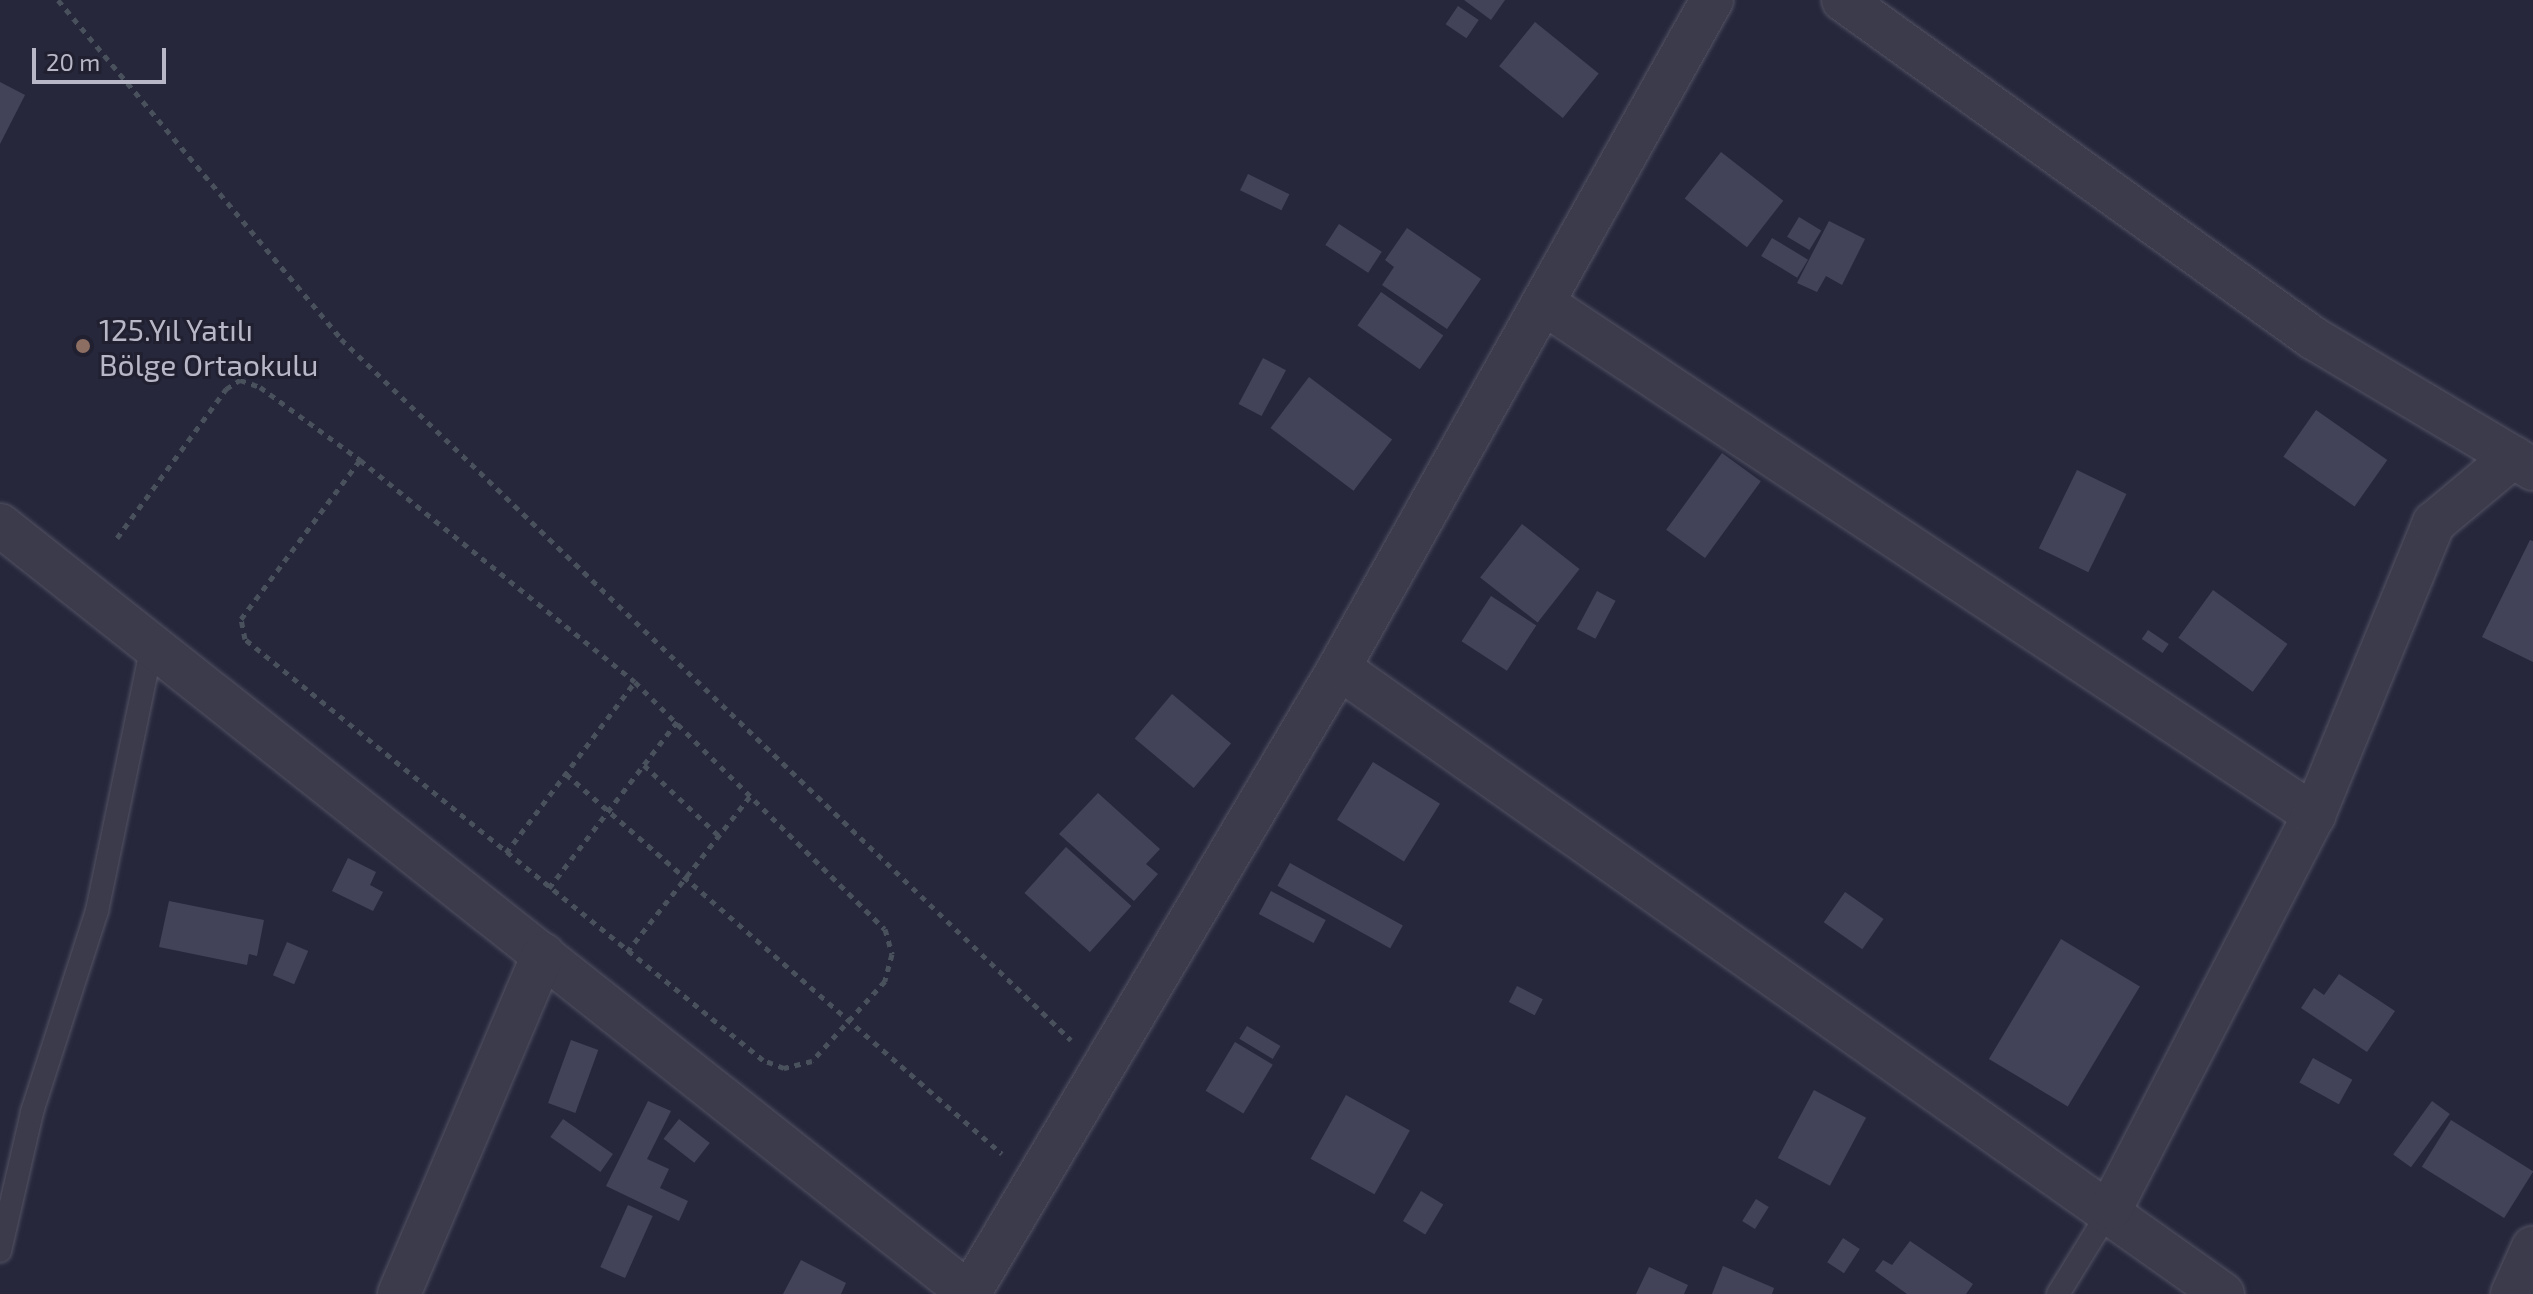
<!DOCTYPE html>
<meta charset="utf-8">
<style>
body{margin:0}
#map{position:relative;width:2533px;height:1294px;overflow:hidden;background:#27273c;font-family:"Exo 2",sans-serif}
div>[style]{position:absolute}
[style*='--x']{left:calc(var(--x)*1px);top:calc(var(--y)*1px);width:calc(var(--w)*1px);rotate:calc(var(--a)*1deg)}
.building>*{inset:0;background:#424259;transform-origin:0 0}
.path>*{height:5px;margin-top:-2.5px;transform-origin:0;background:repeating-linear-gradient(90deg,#49515c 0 6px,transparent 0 12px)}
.roads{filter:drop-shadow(0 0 2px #535364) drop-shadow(0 0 2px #535364)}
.lane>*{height:22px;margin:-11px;padding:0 11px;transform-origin:11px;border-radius:11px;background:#3b3b4c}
.street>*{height:42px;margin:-21px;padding:0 21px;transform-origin:21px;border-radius:21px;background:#3b3b4c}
.dots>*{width:22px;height:22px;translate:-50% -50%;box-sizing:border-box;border:4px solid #202031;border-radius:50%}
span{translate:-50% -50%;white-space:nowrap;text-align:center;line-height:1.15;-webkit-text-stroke:6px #202031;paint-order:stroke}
.poi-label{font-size:30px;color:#b7b7c7}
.left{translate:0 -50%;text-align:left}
.scale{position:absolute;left:32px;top:48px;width:134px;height:36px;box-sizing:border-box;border:4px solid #b7b7c7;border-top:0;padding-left:10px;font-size:24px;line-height:28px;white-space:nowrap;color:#b7b7c7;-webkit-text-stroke:6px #202031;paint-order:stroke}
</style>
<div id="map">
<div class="building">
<div style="clip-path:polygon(1464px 0,1505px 0,1491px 20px)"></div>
<div style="left:1458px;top:6px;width:25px;height:22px;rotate:34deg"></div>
<div style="left:1535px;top:22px;width:82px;height:57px;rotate:39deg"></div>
<div style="clip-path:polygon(0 82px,25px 95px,0 144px)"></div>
<div style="left:1721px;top:152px;width:79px;height:59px;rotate:38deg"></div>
<div style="left:1248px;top:174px;width:46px;height:18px;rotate:26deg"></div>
<div style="left:1799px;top:217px;width:26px;height:23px;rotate:31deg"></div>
<div style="clip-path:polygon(1829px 221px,1865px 239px,1842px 285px,1826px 276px,1817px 292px,1797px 283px)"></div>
<div style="left:1339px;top:224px;width:51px;height:25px;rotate:33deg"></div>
<div style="clip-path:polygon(1407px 228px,1481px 279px,1447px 329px,1382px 285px,1394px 267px,1385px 260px)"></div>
<div style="left:1772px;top:238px;width:42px;height:21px;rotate:31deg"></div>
<div style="left:1381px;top:292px;width:76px;height:41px;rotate:35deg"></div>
<div style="left:1263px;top:358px;width:26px;height:52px;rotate:28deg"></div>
<div style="left:1309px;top:377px;width:104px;height:64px;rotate:37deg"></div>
<div style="left:2316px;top:410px;width:87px;height:57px;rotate:35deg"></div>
<div style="left:1722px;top:453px;width:48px;height:95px;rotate:36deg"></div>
<div style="left:2077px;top:470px;width:55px;height:87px;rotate:26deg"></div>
<div style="left:1522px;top:524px;width:73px;height:68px;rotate:38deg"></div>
<div style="clip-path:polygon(2530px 540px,2533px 541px,2533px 662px,2482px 637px)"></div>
<div style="left:2213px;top:590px;width:92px;height:59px;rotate:36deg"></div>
<div style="left:1597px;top:591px;width:21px;height:43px;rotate:28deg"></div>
<div style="left:1491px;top:596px;width:54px;height:54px;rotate:33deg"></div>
<div style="left:2148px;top:630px;width:25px;height:11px;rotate:34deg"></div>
<div style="left:1172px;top:694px;width:77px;height:58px;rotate:40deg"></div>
<div style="left:1373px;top:762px;width:79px;height:68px;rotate:32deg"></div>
<div style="clip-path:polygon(1098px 793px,1160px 849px,1146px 864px,1158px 874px,1134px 901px,1059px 834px)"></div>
<div style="left:1066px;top:847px;width:88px;height:62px;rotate:42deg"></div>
<div style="clip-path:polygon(348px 858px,376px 872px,370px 885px,383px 892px,373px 911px,332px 891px)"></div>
<div style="left:1290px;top:863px;width:129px;height:26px;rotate:29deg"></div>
<div style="left:1271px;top:891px;width:62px;height:26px;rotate:28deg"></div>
<div style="left:1845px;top:892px;width:47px;height:37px;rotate:35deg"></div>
<div style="clip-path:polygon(169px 901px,264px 920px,257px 956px,249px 954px,247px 965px,159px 947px)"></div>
<div style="left:2061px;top:939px;width:92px;height:140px;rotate:31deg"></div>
<div style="left:287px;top:942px;width:23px;height:36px;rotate:23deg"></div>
<div style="clip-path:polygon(2339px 974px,2395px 1011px,2367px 1052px,2301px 1008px,2314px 988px,2324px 995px)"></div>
<div style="left:1517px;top:986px;width:29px;height:18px;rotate:27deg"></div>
<div style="left:1247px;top:1026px;width:39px;height:15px;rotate:31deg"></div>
<div style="left:571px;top:1040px;width:29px;height:67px;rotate:20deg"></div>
<div style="left:1235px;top:1042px;width:44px;height:57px;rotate:31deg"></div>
<div style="left:2313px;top:1058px;width:45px;height:28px;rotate:29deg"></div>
<div style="left:1814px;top:1090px;width:59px;height:77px;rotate:28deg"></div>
<div style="left:1346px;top:1095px;width:73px;height:73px;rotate:29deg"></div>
<div style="clip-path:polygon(648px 1101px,671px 1111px,647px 1159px,669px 1169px,660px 1188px,688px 1201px,679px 1221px,606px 1186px)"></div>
<div style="left:2432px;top:1101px;width:22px;height:66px;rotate:36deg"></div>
<div style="left:563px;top:1119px;width:61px;height:22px;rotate:35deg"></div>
<div style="left:679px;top:1119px;width:39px;height:25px;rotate:38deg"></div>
<div style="left:2451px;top:1120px;width:97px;height:55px;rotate:32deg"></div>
<div style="left:1421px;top:1191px;width:26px;height:35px;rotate:31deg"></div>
<div style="left:1756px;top:1199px;width:15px;height:26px;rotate:32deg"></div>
<div style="left:628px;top:1205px;width:27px;height:68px;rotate:24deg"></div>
<div style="left:1843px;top:1238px;width:20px;height:29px;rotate:33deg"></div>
<div style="clip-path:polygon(1910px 1241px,1973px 1284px,1966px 1294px,1907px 1294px,1875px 1271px,1883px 1260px,1892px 1265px)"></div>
<div style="clip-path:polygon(801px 1260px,846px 1283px,841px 1294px,783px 1294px)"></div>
<div style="clip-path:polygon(1723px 1266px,1774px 1288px,1772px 1294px,1712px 1294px)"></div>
<div style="clip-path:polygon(1649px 1267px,1688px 1285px,1684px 1294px,1636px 1294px)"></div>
</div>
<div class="path">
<div style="--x:58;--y:0;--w:442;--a:50.1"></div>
<div style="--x:341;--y:339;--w:1012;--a:43.84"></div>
<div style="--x:117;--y:538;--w:185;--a:-53.8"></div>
<div style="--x:226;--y:389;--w:17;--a:-33"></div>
<div style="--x:240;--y:380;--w:21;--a:19"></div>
<div style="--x:260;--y:387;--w:124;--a:36.1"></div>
<div style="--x:360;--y:460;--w:353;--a:38.9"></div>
<div style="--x:635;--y:682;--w:351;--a:44.7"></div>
<div style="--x:885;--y:929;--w:26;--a:74"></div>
<div style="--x:892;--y:954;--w:28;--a:105"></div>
<div style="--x:885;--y:981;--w:108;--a:132.4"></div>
<div style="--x:812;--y:1061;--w:29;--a:166"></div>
<div style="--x:784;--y:1068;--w:22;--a:-159"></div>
<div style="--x:763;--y:1060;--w:668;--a:-140.9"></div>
<div style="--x:245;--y:639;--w:20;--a:-101"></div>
<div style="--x:241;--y:619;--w:199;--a:-53.2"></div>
<div style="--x:644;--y:765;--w:103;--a:43.4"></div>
<div style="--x:566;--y:774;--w:578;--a:41.07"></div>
<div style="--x:506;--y:853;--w:214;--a:-53"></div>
<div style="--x:549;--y:888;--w:210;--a:-52.4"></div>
<div style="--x:627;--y:952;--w:201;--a:-51.7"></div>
</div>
<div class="roads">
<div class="lane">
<div style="--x:0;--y:1251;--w:143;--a:-77"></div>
<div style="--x:32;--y:1112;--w:211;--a:-72.1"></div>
<div style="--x:97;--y:911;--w:272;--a:-78.3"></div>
<div style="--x:2058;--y:1294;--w:101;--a:-58.4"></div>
</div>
<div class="street">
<div style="--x:1843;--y:0;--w:579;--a:35.72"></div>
<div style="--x:2313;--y:338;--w:256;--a:30.8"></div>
<div style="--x:1543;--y:303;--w:926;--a:33.59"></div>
<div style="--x:0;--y:525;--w:1238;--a:38.41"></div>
<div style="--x:1339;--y:668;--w:1083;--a:35.3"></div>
<div style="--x:2111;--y:1208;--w:442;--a:-62.7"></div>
<div style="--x:2314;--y:815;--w:316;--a:-67.7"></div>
<div style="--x:2434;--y:523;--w:103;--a:-39.9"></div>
<div style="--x:399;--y:1294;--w:369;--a:-67"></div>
<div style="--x:969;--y:1294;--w:727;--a:-59.41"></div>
<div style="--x:1339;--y:668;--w:765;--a:-60.82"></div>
<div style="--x:2512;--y:1294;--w:51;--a:-65.9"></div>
</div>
</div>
<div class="dots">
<div style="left:83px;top:346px;background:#8d6e63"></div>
</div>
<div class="poi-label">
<span class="left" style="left:99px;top:346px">125.Yıl Yatılı<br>Bölge Ortaokulu</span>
</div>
<div class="scale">20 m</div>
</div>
